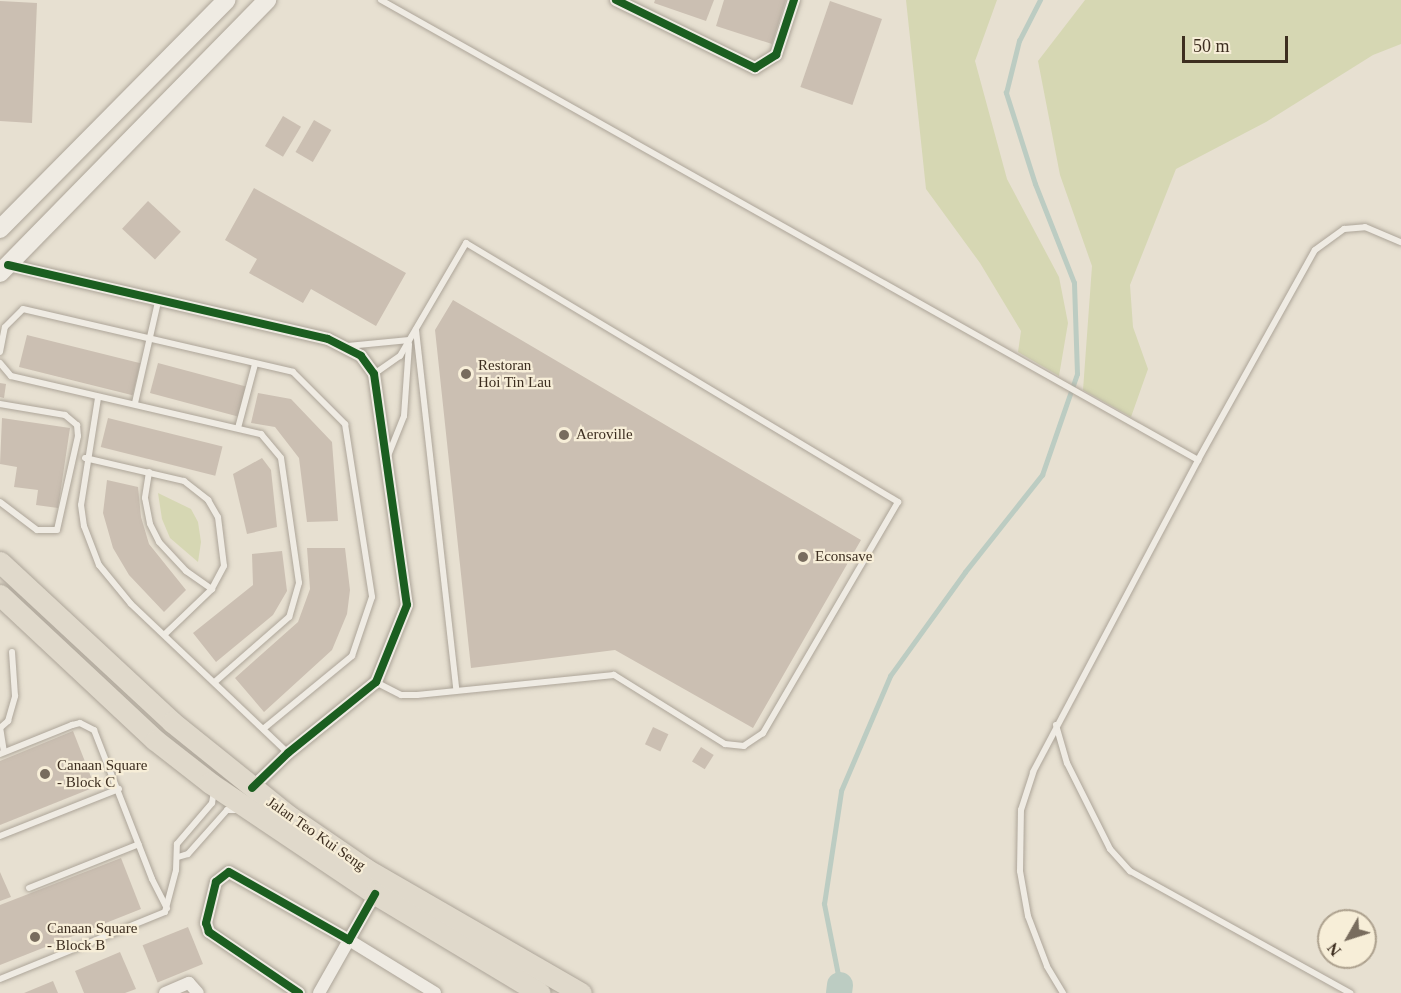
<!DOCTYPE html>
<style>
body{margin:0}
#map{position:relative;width:1401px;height:993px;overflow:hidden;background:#e7e0d1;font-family:Georgia,serif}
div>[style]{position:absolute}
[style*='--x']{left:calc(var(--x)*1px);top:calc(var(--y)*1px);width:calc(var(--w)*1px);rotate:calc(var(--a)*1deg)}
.green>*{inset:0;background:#d6d7b3}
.stream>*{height:4.5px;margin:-2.25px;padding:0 2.25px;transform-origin:2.25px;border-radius:2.25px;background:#bcccc2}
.river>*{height:26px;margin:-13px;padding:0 13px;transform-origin:13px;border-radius:13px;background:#bcccc2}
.building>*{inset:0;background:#cbbfb2;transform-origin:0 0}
.roads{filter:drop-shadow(0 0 2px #ada599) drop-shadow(0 0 2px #ada599)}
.service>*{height:6px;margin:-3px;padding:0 3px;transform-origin:3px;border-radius:3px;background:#efebe3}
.minor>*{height:12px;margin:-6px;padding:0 6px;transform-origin:6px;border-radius:6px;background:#efebe3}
.secondary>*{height:18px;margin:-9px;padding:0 9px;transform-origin:9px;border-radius:9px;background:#efebe3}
.trunk>*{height:21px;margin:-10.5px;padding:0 10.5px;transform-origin:10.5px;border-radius:10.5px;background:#e0d9cb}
.cycleway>*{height:8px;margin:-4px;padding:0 4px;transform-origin:4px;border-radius:4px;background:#1b5e20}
.dots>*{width:16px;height:16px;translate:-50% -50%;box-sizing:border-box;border:3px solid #f7eed8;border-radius:50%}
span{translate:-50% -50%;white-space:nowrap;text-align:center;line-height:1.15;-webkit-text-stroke:4.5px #f7eed8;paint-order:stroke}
.poi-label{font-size:15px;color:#3d2e20}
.left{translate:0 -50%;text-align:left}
.street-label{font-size:15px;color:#3d2e20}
.north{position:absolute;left:1317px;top:909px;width:60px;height:60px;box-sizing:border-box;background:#f7eed8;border:2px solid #ada18e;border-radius:50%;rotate:231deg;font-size:16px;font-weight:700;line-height:24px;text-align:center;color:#3d2e20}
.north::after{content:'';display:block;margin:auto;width:21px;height:27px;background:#786c5e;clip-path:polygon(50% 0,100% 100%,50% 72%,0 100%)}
.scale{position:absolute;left:1182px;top:36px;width:106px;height:27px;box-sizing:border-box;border:3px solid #3d2e20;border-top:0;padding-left:8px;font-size:18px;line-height:21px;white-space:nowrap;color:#3d2e20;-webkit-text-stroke:4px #f7eed8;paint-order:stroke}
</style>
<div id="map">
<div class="green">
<div style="clip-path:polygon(906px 0,997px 0,975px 61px,1007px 179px,1059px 277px,1068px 323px,1059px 376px,1018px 352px,1021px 331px,980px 263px,926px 189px)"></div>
<div style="clip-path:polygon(1085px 0,1401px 0,1401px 44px,1373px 55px,1266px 122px,1176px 169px,1130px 285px,1133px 327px,1148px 369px,1131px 417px,1083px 390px,1092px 266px,1060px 175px,1038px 61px)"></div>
<div style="clip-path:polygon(158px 493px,191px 509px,198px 522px,201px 542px,198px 562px,170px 538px,162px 519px)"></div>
</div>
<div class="stream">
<div style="--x:849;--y:993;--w:12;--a:-138"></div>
<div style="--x:840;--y:985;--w:83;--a:-101.2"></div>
<div style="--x:824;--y:904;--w:114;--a:-81.4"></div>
<div style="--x:841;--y:791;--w:125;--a:-66.9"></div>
<div style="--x:890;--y:676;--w:128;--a:-54.2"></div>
<div style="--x:965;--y:572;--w:124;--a:-51.6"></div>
<div style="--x:1042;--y:475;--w:107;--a:-70.9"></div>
<div style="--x:1077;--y:374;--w:91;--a:-91.9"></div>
<div style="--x:1074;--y:283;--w:106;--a:-111.5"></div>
<div style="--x:1035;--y:184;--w:96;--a:-107.7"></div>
<div style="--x:1006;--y:93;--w:54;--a:-76"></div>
<div style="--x:1019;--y:41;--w:46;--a:-62.9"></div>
</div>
<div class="river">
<div style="--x:839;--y:993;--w:8;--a:-83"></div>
</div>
<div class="building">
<div style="clip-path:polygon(655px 0,714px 0,706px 21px,654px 3px)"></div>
<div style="clip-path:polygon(724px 0,786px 0,772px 44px,716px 26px)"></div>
<div style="clip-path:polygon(0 1px,37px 3px,32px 123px,0 121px)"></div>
<div style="left:830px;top:1px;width:55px;height:91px;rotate:19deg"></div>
<div style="left:283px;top:116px;width:21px;height:35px;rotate:31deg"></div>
<div style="left:314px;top:120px;width:20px;height:37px;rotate:30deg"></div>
<div style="clip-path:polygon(254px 188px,406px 273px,376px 326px,311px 289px,303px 303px,249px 273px,257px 259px,225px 240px)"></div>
<div style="left:148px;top:201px;width:45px;height:38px;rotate:43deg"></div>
<div style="clip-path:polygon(453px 300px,861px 540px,753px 728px,615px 650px,471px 668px,435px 330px)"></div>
<div style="left:27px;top:335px;width:117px;height:33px;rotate:14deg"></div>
<div style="left:158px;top:363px;width:91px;height:31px;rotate:15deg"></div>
<div style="clip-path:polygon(0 383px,6px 384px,4px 398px,0 397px)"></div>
<div style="clip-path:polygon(258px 393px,291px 399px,332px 442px,338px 521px,307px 522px,299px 458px,275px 427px,251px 423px)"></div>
<div style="clip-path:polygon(2px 418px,70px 428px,58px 508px,36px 505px,38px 490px,14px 487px,17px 467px,0 464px)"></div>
<div style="left:108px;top:418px;width:118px;height:30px;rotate:14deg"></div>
<div style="clip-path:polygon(262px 458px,271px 470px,277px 527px,247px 534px,233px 474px)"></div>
<div style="clip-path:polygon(107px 480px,138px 487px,141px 517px,149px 544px,186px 590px,164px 612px,129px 575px,113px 548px,103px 513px)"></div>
<div style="clip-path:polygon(307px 548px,345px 548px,350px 590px,347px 614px,332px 650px,264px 712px,235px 678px,298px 622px,310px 589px)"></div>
<div style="clip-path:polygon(282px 551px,287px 591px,273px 615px,216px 662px,193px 633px,253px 585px,252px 554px)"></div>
<div style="left:653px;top:727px;width:17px;height:19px;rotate:25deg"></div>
<div style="clip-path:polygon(73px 731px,95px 787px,0 825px,0 761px)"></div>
<div style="left:701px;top:747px;width:15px;height:17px;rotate:32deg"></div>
<div style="clip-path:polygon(121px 858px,141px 909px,0 965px,0 905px)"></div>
<div style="clip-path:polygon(0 872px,11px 897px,0 901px)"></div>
<div style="left:188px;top:927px;width:40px;height:49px;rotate:68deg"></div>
<div style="clip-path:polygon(120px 952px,136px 989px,125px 993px,84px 993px,75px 971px)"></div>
<div style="clip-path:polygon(53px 981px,58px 993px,24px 993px)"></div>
</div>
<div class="roads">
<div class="service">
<div style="--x:381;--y:0;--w:938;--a:29.38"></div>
<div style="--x:416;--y:330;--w:361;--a:83.6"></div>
<div style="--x:348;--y:346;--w:61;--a:-5.6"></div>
<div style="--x:0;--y:352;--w:25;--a:-79"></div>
<div style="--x:5;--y:327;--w:25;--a:-45"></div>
<div style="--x:23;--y:309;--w:277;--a:13.1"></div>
<div style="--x:293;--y:372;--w:74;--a:45"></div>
<div style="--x:345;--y:424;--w:175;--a:81.1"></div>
<div style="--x:372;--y:597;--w:62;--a:108.7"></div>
<div style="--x:352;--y:656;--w:115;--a:140.6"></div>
<div style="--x:0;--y:363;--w:17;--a:50"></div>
<div style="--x:11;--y:376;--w:257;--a:13.1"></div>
<div style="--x:261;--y:434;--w:31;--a:50"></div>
<div style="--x:281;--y:458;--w:126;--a:81.8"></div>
<div style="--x:299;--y:583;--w:35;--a:106"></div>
<div style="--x:289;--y:617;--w:97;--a:138.8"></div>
<div style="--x:374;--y:374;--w:32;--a:-35"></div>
<div style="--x:400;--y:356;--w:131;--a:-59.7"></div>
<div style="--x:466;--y:243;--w:504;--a:30.94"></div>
<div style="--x:898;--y:502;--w:268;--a:120.3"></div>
<div style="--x:763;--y:733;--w:23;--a:146"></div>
<div style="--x:744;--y:746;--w:19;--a:-174"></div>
<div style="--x:725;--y:744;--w:131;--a:-148.1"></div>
<div style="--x:614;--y:675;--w:198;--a:174.2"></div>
<div style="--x:417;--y:695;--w:16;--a:180"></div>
<div style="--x:401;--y:695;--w:28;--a:-153"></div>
<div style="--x:98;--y:398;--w:108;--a:99"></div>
<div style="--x:81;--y:505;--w:21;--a:82"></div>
<div style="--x:84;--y:526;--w:42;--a:69"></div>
<div style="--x:99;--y:565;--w:50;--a:50.6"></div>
<div style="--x:131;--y:604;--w:216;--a:43.5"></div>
<div style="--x:135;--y:403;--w:104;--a:-77.2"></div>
<div style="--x:0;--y:404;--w:66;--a:9.6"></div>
<div style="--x:65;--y:415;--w:16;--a:40"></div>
<div style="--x:77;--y:425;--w:11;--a:85"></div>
<div style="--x:78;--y:436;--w:96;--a:102.6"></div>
<div style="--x:57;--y:530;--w:20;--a:180"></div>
<div style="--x:37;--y:530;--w:46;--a:-142.9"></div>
<div style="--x:238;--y:428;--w:66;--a:-75.1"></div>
<div style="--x:388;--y:456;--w:43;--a:-68.2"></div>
<div style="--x:404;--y:416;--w:72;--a:-86"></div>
<div style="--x:85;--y:458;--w:102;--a:13.1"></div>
<div style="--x:184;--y:481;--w:31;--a:38"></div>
<div style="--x:208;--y:500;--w:20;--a:60"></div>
<div style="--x:218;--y:517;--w:49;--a:83"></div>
<div style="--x:224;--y:566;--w:26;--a:118"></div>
<div style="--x:212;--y:589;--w:65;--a:136.2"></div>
<div style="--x:149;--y:472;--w:26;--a:99"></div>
<div style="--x:145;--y:498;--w:26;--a:79"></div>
<div style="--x:150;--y:524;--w:20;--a:63"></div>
<div style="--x:159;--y:542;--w:40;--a:47"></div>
<div style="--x:186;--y:571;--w:32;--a:35"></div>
<div style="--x:1056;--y:725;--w:40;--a:74"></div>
<div style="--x:1067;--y:763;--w:96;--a:63.4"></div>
<div style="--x:1110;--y:849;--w:30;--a:48"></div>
<div style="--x:1130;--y:871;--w:252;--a:29"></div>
<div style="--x:0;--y:727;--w:25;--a:81"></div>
<div style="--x:0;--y:728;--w:11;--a:-41"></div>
<div style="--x:8;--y:721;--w:26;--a:-74"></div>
<div style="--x:15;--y:696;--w:44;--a:-93.9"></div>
<div style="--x:0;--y:754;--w:78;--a:-21.9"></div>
<div style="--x:72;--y:725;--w:8;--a:-14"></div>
<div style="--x:80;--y:723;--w:16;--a:27"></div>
<div style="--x:94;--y:730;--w:160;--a:68.7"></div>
<div style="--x:152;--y:879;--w:33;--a:63"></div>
<div style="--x:0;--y:836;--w:128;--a:-21.6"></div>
<div style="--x:178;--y:857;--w:10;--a:-17"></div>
<div style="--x:188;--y:854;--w:59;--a:-48.4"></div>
<div style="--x:227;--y:810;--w:11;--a:0"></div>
<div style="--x:29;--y:888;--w:118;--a:-21.8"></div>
<div style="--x:0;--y:979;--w:178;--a:-22.1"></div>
<div style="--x:165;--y:912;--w:43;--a:-75.3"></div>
<div style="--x:176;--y:870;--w:26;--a:-88"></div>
<div style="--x:177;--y:844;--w:54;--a:-49.5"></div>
<div style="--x:212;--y:803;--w:11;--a:-80"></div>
<div style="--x:1063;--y:993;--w:31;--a:-121"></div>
<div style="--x:1047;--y:966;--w:53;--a:-110.8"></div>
<div style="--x:1028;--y:916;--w:46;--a:-100.1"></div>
<div style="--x:1020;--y:871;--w:61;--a:-89.1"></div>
<div style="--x:1021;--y:810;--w:40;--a:-72"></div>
<div style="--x:1033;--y:772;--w:353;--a:-62.1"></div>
<div style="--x:1198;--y:460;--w:240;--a:-60.9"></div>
<div style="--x:1315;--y:250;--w:36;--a:-36"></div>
<div style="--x:1344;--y:229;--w:21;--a:-5"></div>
<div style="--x:1365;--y:227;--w:39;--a:23"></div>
</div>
<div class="minor">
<div style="--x:616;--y:0;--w:155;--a:26.1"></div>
<div style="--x:755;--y:68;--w:25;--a:-32"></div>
<div style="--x:776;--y:55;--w:58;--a:-71.9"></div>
<div style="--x:8;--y:265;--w:328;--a:13"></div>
<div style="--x:328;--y:339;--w:37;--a:27"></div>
<div style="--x:361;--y:356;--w:22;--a:54"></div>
<div style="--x:374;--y:374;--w:233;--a:81.9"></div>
<div style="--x:407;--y:605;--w:83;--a:111.9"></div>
<div style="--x:376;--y:682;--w:113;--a:141.1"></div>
<div style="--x:288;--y:753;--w:50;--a:135.8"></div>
<div style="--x:165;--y:993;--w:26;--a:-23"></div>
<div style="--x:189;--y:983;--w:13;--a:48"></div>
<div style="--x:299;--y:993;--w:109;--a:-145.9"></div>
<div style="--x:209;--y:932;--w:9;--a:-108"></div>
<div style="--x:206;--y:923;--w:42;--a:-76.3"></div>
<div style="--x:216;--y:882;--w:16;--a:-38"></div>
<div style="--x:229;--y:872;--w:138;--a:29.5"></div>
<div style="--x:349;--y:940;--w:53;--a:-60.5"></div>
<div style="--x:319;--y:993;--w:61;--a:-60.5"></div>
<div style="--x:349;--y:940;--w:101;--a:31.6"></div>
</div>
<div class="secondary">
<div style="--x:0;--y:229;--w:322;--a:-45.3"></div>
<div style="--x:0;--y:273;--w:382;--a:-45.6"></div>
</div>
<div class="trunk">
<div style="--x:0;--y:562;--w:235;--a:42.9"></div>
<div style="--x:172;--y:722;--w:150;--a:38.8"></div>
<div style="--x:289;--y:816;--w:93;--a:34.5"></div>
<div style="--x:366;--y:869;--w:248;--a:30"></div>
<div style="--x:0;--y:595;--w:212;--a:43.1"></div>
<div style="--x:155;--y:740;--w:70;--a:38"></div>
<div style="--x:210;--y:783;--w:199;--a:33.9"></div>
<div style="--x:375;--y:894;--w:192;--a:31"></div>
</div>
</div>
<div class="cycleway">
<div style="--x:616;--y:0;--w:155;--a:26.1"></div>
<div style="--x:755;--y:68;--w:25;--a:-32"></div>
<div style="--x:776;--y:55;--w:58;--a:-71.9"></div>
<div style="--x:8;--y:265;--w:328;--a:13"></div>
<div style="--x:328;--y:339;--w:37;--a:27"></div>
<div style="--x:361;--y:356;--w:22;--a:54"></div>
<div style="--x:374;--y:374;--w:233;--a:81.9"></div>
<div style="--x:407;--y:605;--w:83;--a:111.9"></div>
<div style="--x:376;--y:682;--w:113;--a:141.1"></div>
<div style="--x:288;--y:753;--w:50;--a:135.8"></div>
<div style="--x:299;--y:993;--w:109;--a:-145.9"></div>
<div style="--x:209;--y:932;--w:9;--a:-108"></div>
<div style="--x:206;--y:923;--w:42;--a:-76.3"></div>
<div style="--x:216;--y:882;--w:16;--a:-38"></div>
<div style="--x:229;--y:872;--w:138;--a:29.5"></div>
<div style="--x:349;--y:940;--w:53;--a:-60.5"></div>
</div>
<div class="dots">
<div style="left:466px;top:374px;background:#786c5e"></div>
<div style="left:564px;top:435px;background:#786c5e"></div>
<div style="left:803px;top:557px;background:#786c5e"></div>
<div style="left:45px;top:774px;background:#786c5e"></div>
<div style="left:35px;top:937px;background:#786c5e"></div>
</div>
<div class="poi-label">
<span class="left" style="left:478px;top:374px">Restoran<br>Hoi Tin Lau</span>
<span class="left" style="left:576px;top:435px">Aeroville</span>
<span class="left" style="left:815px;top:557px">Econsave</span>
<span class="left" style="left:57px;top:774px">Canaan Square<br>- Block C</span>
<span class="left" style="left:47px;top:937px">Canaan Square<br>- Block B</span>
</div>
<div class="street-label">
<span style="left:316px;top:834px;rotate:35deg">Jalan Teo Kui Seng</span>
</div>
<div class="north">N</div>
<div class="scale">50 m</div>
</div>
